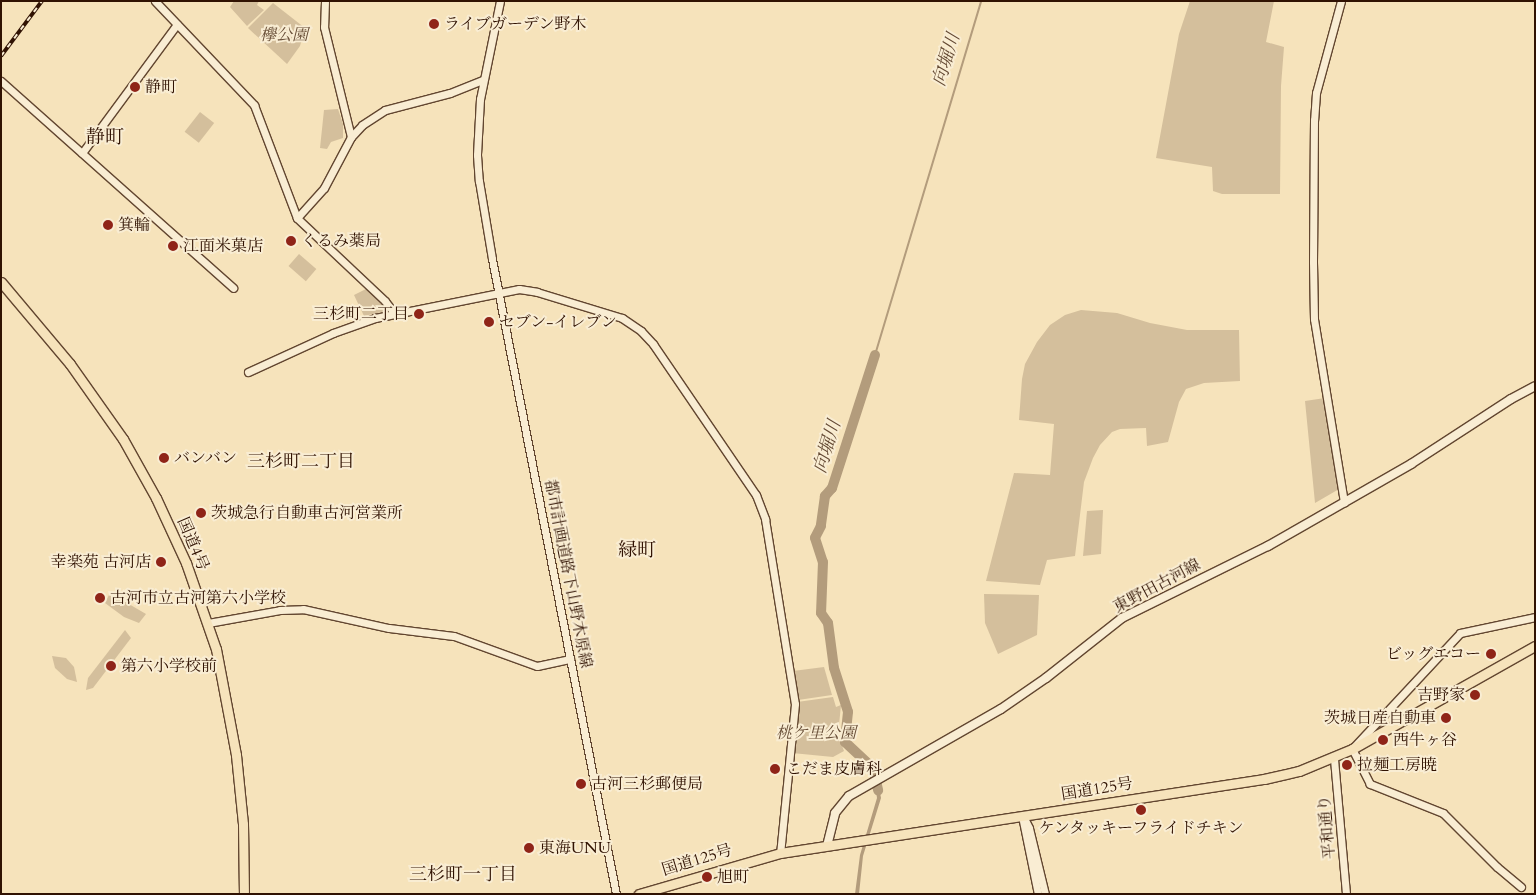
<!DOCTYPE html>
<meta charset="utf-8">
<style>
body{margin:0}
#map{position:relative;width:1536px;height:895px;overflow:hidden;background:#f6e3bb;font-family:Cardo,"Noto Serif JP",serif}
div>[style]{position:absolute}
.green>*{inset:0;background:#d4bf9c;transform-origin:0 0}
.water>*{inset:0;background:#b39c7c}
.stream>*{height:2px;margin:-1px;padding:0 1px;transform-origin:1px;border-radius:1px;background:#b39c7c}
.river>*{height:10px;margin:-5px;padding:0 5px;transform-origin:5px;border-radius:5px;background:#b39c7c}
.roads{filter:drop-shadow(1px 0 #624630) drop-shadow(-1px 0 #624630) drop-shadow(0 1px #624630) drop-shadow(0 -1px #624630)}
.tertiary>*{height:7px;margin:-3.5px;padding:0 3.5px;transform-origin:3.5px;border-radius:3.5px;background:#f9edd3}
.secondary>*{height:8px;margin:-4px;padding:0 4px;transform-origin:4px;border-radius:4px;background:#f9edd3}
.trunk>*{height:9px;margin:-4.5px;padding:0 4.5px;transform-origin:4.5px;border-radius:4.5px;background:#f6e3bb}
.rail>*{height:4px;margin-top:-2px;transform-origin:0;background:repeating-linear-gradient(90deg,#f9edd3 0 5.5px,#301202 0 11px);box-sizing:border-box;border-block:1px solid #301202}
.dots>*{width:14px;height:14px;translate:-50% -50%;box-sizing:border-box;border:2px solid #f9edd3;border-radius:50%}
span{translate:-50% -50%;white-space:nowrap;text-align:center;line-height:1.15;-webkit-text-stroke:4px #f9edd3;paint-order:stroke}
.poi-label{font-size:16px;color:#301202}
.left{translate:0 -50%;text-align:left}
.right{translate:-100% -50%;text-align:right}
.park-label{font-size:16px;color:#694f38;font-style:italic}
.street-label{font-size:16px;color:#301202}
.water-label{font-size:18px;color:#644933;font-style:italic}
.neighbourhood-label{font-size:18px;color:#301202}
.quarter-label{font-size:19px;color:#301202}
.frame{position:absolute;inset:0;border:2px solid #301202;pointer-events:none}
</style>
<div id="map">
<div class="green">
<i style="clip-path:polygon(234px 1px,259px 1px,257px 5px,264px 10px,247px 26px,230px 7px)"></i>
<i style="clip-path:polygon(1190px 1px,1274px 1px,1266px 42px,1284px 47px,1281px 86px,1280px 194px,1222px 194px,1213px 191px,1212px 167px,1156px 158px,1179px 34px)"></i>
<i style="clip-path:polygon(273px 3px,305px 28px,300px 46px,287px 64px,248px 28px)"></i>
<i style="clip-path:polygon(338px 109px,343px 124px,343px 138px,331px 142px,327px 149px,320px 148px,324px 110px)"></i>
<i style="left:200px;top:112px;width:18px;height:25px;rotate:38deg"></i>
<i style="left:299px;top:254px;width:23px;height:16px;rotate:41deg"></i>
<i style="clip-path:polygon(366px 289px,384px 304px,386px 311px,364px 316px,354px 295px)"></i>
<i style="clip-path:polygon(1081px 310px,1117px 313px,1150px 323px,1187px 330px,1239px 330px,1240px 381px,1204px 383px,1186px 389px,1179px 402px,1168px 442px,1147px 446px,1146px 428px,1120px 429px,1112px 432px,1100px 445px,1093px 458px,1084px 482px,1075px 556px,1047px 560px,1040px 585px,986px 581px,1014px 473px,1050px 475px,1054px 424px,1019px 420px,1022px 379px,1025px 364px,1037px 342px,1050px 325px,1065px 315px)"></i>
<i style="clip-path:polygon(1325px 398px,1335px 461px,1346px 485px,1315px 503px,1305px 401px)"></i>
<i style="clip-path:polygon(1103px 510px,1101px 554px,1083px 556px,1087px 511px)"></i>
<i style="clip-path:polygon(110px 593px,146px 614px,139px 623px,124px 617px,105px 603px)"></i>
<i style="clip-path:polygon(984px 594px,1039px 595px,1037px 635px,998px 654px,985px 623px)"></i>
<i style="clip-path:polygon(125px 630px,131px 638px,93px 688px,86px 690px,88px 678px)"></i>
<i style="clip-path:polygon(52px 656px,66px 658px,74px 667px,77px 682px,67px 679px,55px 668px)"></i>
<i style="clip-path:polygon(824px 667px,832px 695px,798px 700px,793px 671px)"></i>
<i style="clip-path:polygon(833px 697px,836px 707px,841px 705px,838px 735px,844px 751px,833px 757px,792px 753px,797px 702px)"></i>
</div>
<div class="water">
<i style="clip-path:polygon(877px 776px,881px 798px,863px 856px,859px 894px,855px 894px,860px 855px,877px 798px,874px 777px)"></i>
</div>
<div class="stream">
<i style="left:875px;top:355px;width:370px;rotate:-73.3deg"></i>
</div>
<div class="river">
<i style="left:875px;top:355px;width:140px;rotate:107.9deg"></i>
<i style="left:832px;top:488px;width:11px;rotate:131deg"></i>
<i style="left:825px;top:496px;width:30px;rotate:98deg"></i>
<i style="left:821px;top:526px;width:13px;rotate:117deg"></i>
<i style="left:815px;top:538px;width:25px;rotate:72deg"></i>
<i style="left:823px;top:562px;width:51px;rotate:92.2deg"></i>
<i style="left:821px;top:613px;width:12px;rotate:55deg"></i>
<i style="left:828px;top:623px;width:45px;rotate:82.4deg"></i>
<i style="left:834px;top:668px;width:46px;rotate:72.3deg"></i>
<i style="left:848px;top:712px;width:30px;rotate:96deg"></i>
<i style="left:845px;top:742px;width:38px;rotate:43deg"></i>
<i style="left:873px;top:768px;width:23px;rotate:77deg"></i>
</div>
<div class="roads">
<div class="tertiary">
<i style="left:155px;top:1px;width:144px;rotate:46.4deg"></i>
<i style="left:254px;top:105px;width:121px;rotate:69.2deg"></i>
<i style="left:297px;top:218px;width:121px;rotate:43.3deg"></i>
<i style="left:385px;top:301px;width:15px;rotate:53deg"></i>
<i style="left:325px;top:1px;width:26px;rotate:92deg"></i>
<i style="left:324px;top:27px;width:113px;rotate:76.2deg"></i>
<i style="left:500px;top:1px;width:100px;rotate:101.5deg"></i>
<i style="left:480px;top:99px;width:56px;rotate:93.1deg"></i>
<i style="left:477px;top:155px;width:26px;rotate:86deg"></i>
<i style="left:479px;top:181px;width:79px;rotate:80.5deg"></i>
<i style="left:492px;top:259px;width:647px;rotate:78.95deg"></i>
<i style="left:1341px;top:1px;width:95px;rotate:105.2deg"></i>
<i style="left:1316px;top:93px;width:27px;rotate:94deg"></i>
<i style="left:1314px;top:120px;width:142px;rotate:90.4deg"></i>
<i style="left:1313px;top:262px;width:57px;rotate:89deg"></i>
<i style="left:1314px;top:319px;width:186px;rotate:80.7deg"></i>
<i style="left:1px;top:81px;width:311px;rotate:41.7deg"></i>
<i style="left:82px;top:153px;width:160px;rotate:-53.6deg"></i>
<i style="left:297px;top:218px;width:40px;rotate:-48deg"></i>
<i style="left:324px;top:188px;width:58px;rotate:-62.1deg"></i>
<i style="left:351px;top:137px;width:16px;rotate:-47deg"></i>
<i style="left:362px;top:125px;width:27px;rotate:-33deg"></i>
<i style="left:385px;top:110px;width:67px;rotate:-14.7deg"></i>
<i style="left:450px;top:93px;width:35px;rotate:-22deg"></i>
<i style="left:248px;top:372px;width:94px;rotate:-24.6deg"></i>
<i style="left:333px;top:333px;width:45px;rotate:-19.7deg"></i>
<i style="left:375px;top:318px;width:147px;rotate:-11.4deg"></i>
<i style="left:519px;top:289px;width:18px;rotate:9deg"></i>
<i style="left:537px;top:292px;width:89px;rotate:17deg"></i>
<i style="left:622px;top:318px;width:23px;rotate:34deg"></i>
<i style="left:641px;top:331px;width:18px;rotate:47deg"></i>
<i style="left:653px;top:344px;width:183px;rotate:55.7deg"></i>
<i style="left:756px;top:495px;width:26px;rotate:69deg"></i>
<i style="left:765px;top:519px;width:187px;rotate:80.8deg"></i>
<i style="left:795px;top:704px;width:150px;rotate:95.7deg"></i>
<i style="left:208px;top:623px;width:73px;rotate:-10.2deg"></i>
<i style="left:280px;top:610px;width:23px;rotate:-2deg"></i>
<i style="left:303px;top:609px;width:88px;rotate:12.5deg"></i>
<i style="left:389px;top:628px;width:65px;rotate:7deg"></i>
<i style="left:454px;top:636px;width:88px;rotate:19.9deg"></i>
<i style="left:537px;top:666px;width:34px;rotate:-12deg"></i>
<i style="left:1334px;top:759px;width:136px;rotate:84.9deg"></i>
<i style="left:1023px;top:816px;width:13px;rotate:63deg"></i>
<i style="left:1029px;top:828px;width:68px;rotate:76.4deg"></i>
<i style="left:1023px;top:821px;width:75px;rotate:78.4deg"></i>
<i style="left:1521px;top:887px;width:31px;rotate:-140deg"></i>
<i style="left:1497px;top:867px;width:76px;rotate:-135deg"></i>
<i style="left:1443px;top:813px;width:79px;rotate:-158.3deg"></i>
<i style="left:1370px;top:784px;width:39px;rotate:-117deg"></i>
<i style="left:1352px;top:749px;width:158px;rotate:-47deg"></i>
<i style="left:1460px;top:633px;width:77px;rotate:-12deg"></i>
</div>
<div class="secondary">
<i style="left:827px;top:846px;width:34px;rotate:-76deg"></i>
<i style="left:835px;top:813px;width:22px;rotate:-51deg"></i>
<i style="left:849px;top:796px;width:175px;rotate:-29.8deg"></i>
<i style="left:1001px;top:709px;width:55px;rotate:-34.6deg"></i>
<i style="left:1046px;top:678px;width:97px;rotate:-38.3deg"></i>
<i style="left:1122px;top:618px;width:163px;rotate:-26.3deg"></i>
<i style="left:1268px;top:546px;width:165px;rotate:-29.8deg"></i>
<i style="left:1411px;top:464px;width:119px;rotate:-33deg"></i>
<i style="left:1511px;top:399px;width:27px;rotate:-28deg"></i>
</div>
<div class="trunk">
<i style="left:1px;top:282px;width:107px;rotate:49.9deg"></i>
<i style="left:70px;top:364px;width:92px;rotate:54.8deg"></i>
<i style="left:123px;top:439px;width:68px;rotate:60.8deg"></i>
<i style="left:156px;top:498px;width:72px;rotate:65.2deg"></i>
<i style="left:186px;top:563px;width:91px;rotate:70.8deg"></i>
<i style="left:216px;top:649px;width:108px;rotate:79.3deg"></i>
<i style="left:236px;top:755px;width:69px;rotate:84.2deg"></i>
<i style="left:243px;top:824px;width:70px;rotate:89.2deg"></i>
<i style="left:639px;top:894px;width:147px;rotate:-16.2deg"></i>
<i style="left:780px;top:853px;width:490px;rotate:-8.7deg"></i>
<i style="left:1264px;top:779px;width:36px;rotate:-13deg"></i>
<i style="left:1299px;top:771px;width:57px;rotate:-22.5deg"></i>
<i style="left:1352px;top:749px;width:210px;rotate:-29.4deg"></i>
</div>
</div>
<div class="rail">
<i style="left:1px;top:56px;width:69px;rotate:-53.3deg"></i>
</div>
<div class="dots">
<i style="left:434px;top:24px;background:#8f2418"></i>
<i style="left:135px;top:87px;background:#8f2418"></i>
<i style="left:108px;top:225px;background:#8f2418"></i>
<i style="left:291px;top:241px;background:#8f2418"></i>
<i style="left:173px;top:246px;background:#8f2418"></i>
<i style="left:419px;top:314px;background:#8f2418"></i>
<i style="left:489px;top:322px;background:#8f2418"></i>
<i style="left:164px;top:458px;background:#8f2418"></i>
<i style="left:201px;top:513px;background:#8f2418"></i>
<i style="left:161px;top:562px;background:#8f2418"></i>
<i style="left:100px;top:598px;background:#8f2418"></i>
<i style="left:1491px;top:654px;background:#8f2418"></i>
<i style="left:111px;top:666px;background:#8f2418"></i>
<i style="left:1475px;top:695px;background:#8f2418"></i>
<i style="left:1446px;top:718px;background:#8f2418"></i>
<i style="left:1383px;top:740px;background:#8f2418"></i>
<i style="left:1347px;top:765px;background:#8f2418"></i>
<i style="left:775px;top:769px;background:#8f2418"></i>
<i style="left:581px;top:784px;background:#8f2418"></i>
<i style="left:1141px;top:810px;background:#8f2418"></i>
<i style="left:529px;top:848px;background:#8f2418"></i>
<i style="left:707px;top:877px;background:#8f2418"></i>
</div>
<div class="poi-label">
<span class="left" style="left:444px;top:24px">ライブガーデン野木</span>
<span class="left" style="left:145px;top:87px">静町</span>
<span class="left" style="left:118px;top:225px">箕輪</span>
<span class="left" style="left:301px;top:241px">くるみ薬局</span>
<span class="left" style="left:183px;top:246px">江面米菓店</span>
<span class="right" style="left:409px;top:314px">三杉町二丁目</span>
<span class="left" style="left:499px;top:322px">セブン-イレブン</span>
<span class="left" style="left:174px;top:458px">バンバン</span>
<span class="left" style="left:211px;top:513px">茨城急行自動車古河営業所</span>
<span class="right" style="left:151px;top:562px">幸楽苑 古河店</span>
<span class="left" style="left:110px;top:598px">古河市立古河第六小学校</span>
<span class="right" style="left:1481px;top:654px">ビッグエコー</span>
<span class="left" style="left:121px;top:666px">第六小学校前</span>
<span class="right" style="left:1465px;top:695px">吉野家</span>
<span class="right" style="left:1436px;top:718px">茨城日産自動車</span>
<span class="left" style="left:1393px;top:740px">西牛ヶ谷</span>
<span class="left" style="left:1357px;top:765px">拉麺工房暁</span>
<span class="left" style="left:786px;top:769px">こだま皮膚科</span>
<span class="left" style="left:591px;top:784px">古河三杉郵便局</span>
<span style="left:1141px;top:828px">ケンタッキーフライドチキン</span>
<span class="left" style="left:539px;top:848px">東海UNU</span>
<span class="left" style="left:717px;top:877px">旭町</span>
</div>
<div class="park-label">
<span style="left:284px;top:35px">欅公園</span>
<span style="left:816px;top:733px">桃ケ里公園</span>
</div>
<div class="street-label">
<span style="left:193px;top:544px;rotate:67deg">国道4号</span>
<span style="left:568px;top:574px;rotate:79deg">都市計画道路下山野木原線</span>
<span style="left:1157px;top:586px;rotate:-28deg">東野田古河線</span>
<span style="left:1097px;top:789px;rotate:-9deg">国道125号</span>
<span style="left:1327px;top:827px;rotate:-95deg">平和通り</span>
<span style="left:697px;top:860px;rotate:-17deg">国道125号</span>
</div>
<div class="water-label">
<span style="left:947px;top:60px;rotate:-73deg">向堀川</span>
<span style="left:828px;top:447px;rotate:-73deg">向堀川</span>
</div>
<div class="neighbourhood-label">
<span style="left:301px;top:462px">三杉町二丁目</span>
<span style="left:463px;top:875px">三杉町一丁目</span>
</div>
<div class="quarter-label">
<span style="left:105px;top:138px">静町</span>
<span style="left:637px;top:551px">緑町</span>
</div>
<div class="frame"></div>
</div>
